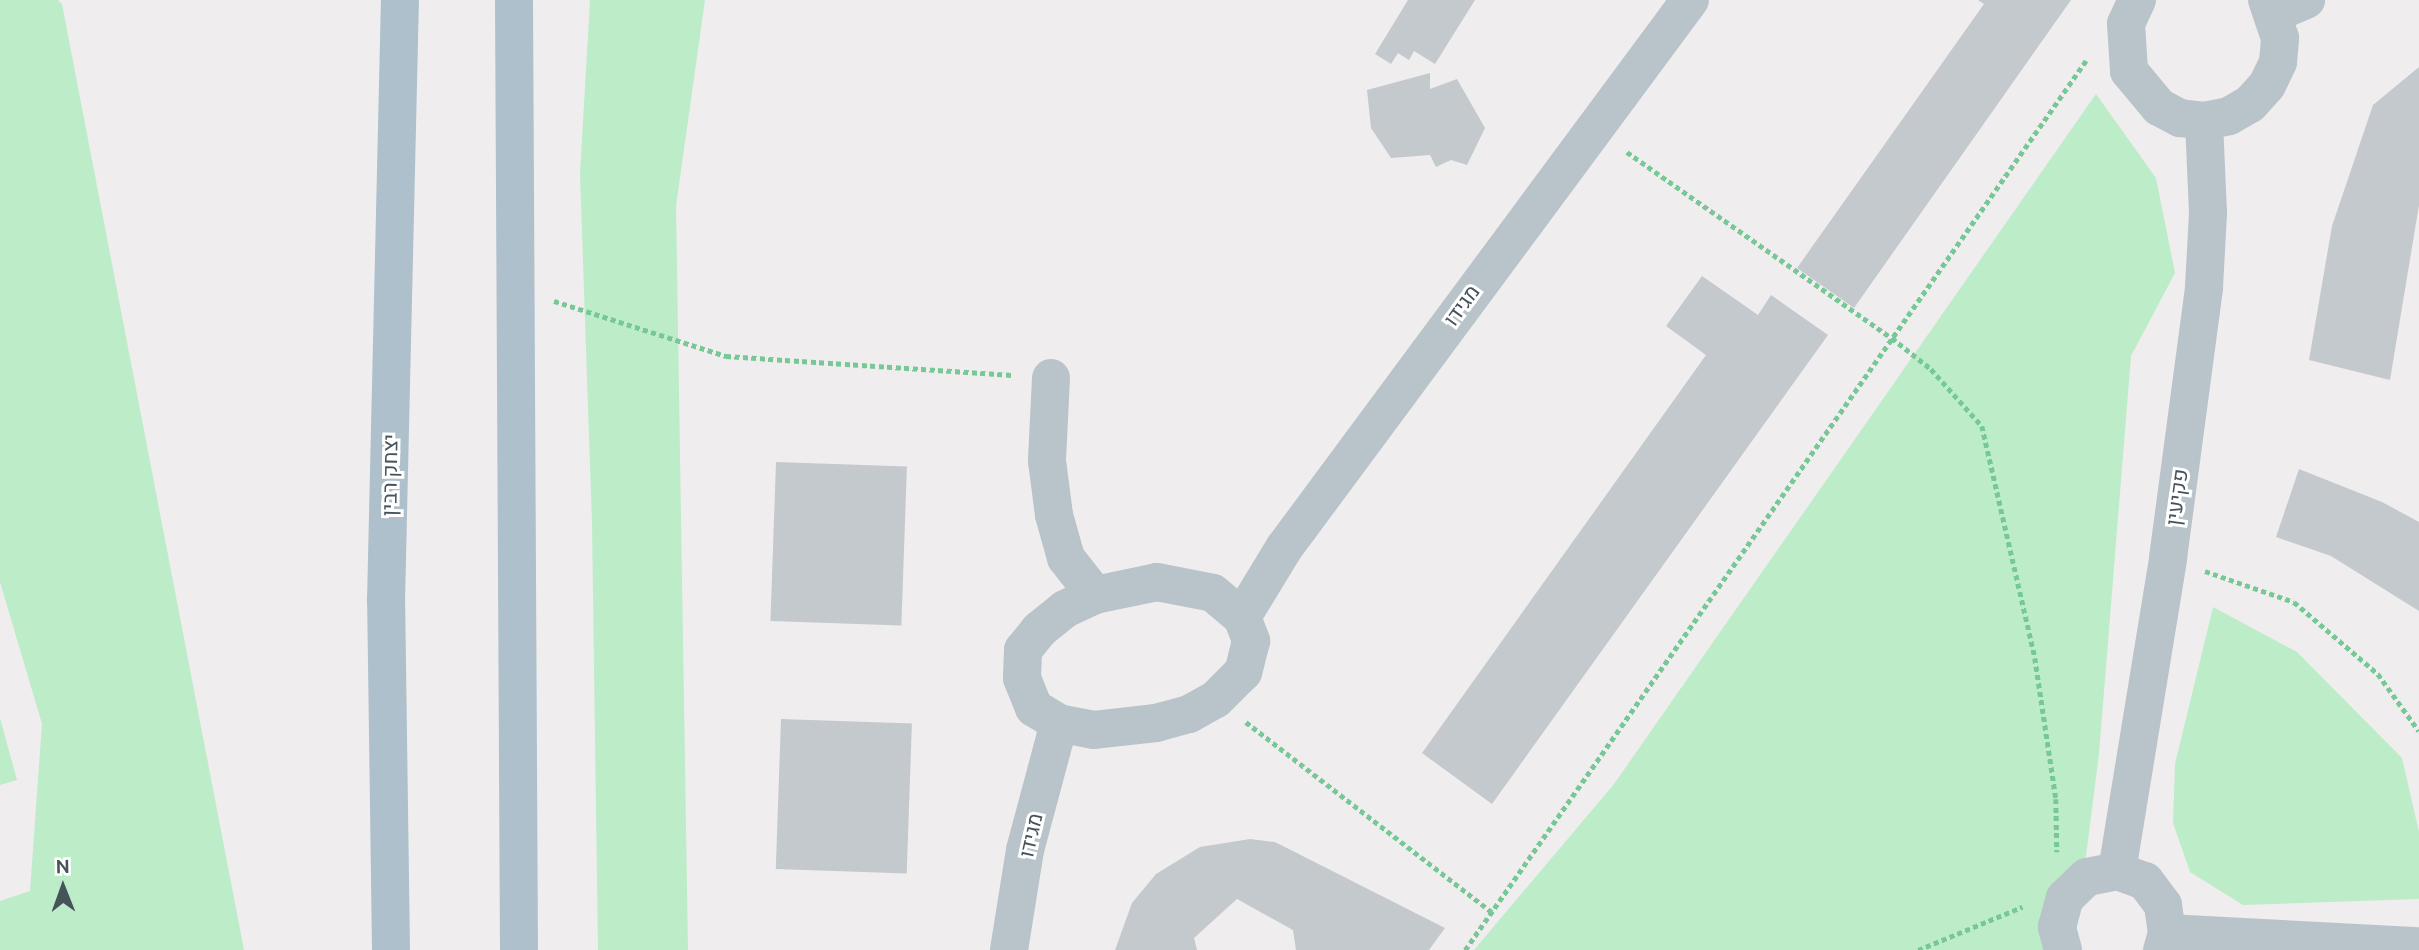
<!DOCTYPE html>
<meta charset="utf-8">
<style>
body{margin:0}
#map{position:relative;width:2419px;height:950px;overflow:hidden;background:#f0edee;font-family:Ubuntu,Heebo,sans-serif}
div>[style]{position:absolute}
.green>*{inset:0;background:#bdecc9}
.building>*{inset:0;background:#c4c9cd;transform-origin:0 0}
.path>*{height:4.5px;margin-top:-2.25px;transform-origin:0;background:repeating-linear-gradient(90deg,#77c896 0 5px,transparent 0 8.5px)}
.minor>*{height:38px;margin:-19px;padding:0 19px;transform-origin:19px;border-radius:19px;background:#b9c4ca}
.major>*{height:38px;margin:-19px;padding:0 19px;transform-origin:19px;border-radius:19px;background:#aec0cb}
span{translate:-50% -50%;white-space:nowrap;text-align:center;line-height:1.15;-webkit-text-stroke:6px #fff;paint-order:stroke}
.street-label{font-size:21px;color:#46535a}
.north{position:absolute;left:28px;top:852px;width:70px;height:70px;-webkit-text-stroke:5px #fff;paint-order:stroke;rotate:359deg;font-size:19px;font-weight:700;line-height:28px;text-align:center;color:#46535a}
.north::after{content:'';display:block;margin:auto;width:24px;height:32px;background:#46535a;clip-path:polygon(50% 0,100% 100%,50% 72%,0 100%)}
</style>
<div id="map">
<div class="green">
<i style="clip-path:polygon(0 0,58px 0,62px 4px,244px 950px,0 950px,0 901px,30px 891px,42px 724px,0 582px)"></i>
<i style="clip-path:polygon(590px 0,705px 0,676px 206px,688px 950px,598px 950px,592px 524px,580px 174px)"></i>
<i style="clip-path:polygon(2096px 94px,2156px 178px,2175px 273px,2131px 356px,2099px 754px,2074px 950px,1474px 950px,1614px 784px)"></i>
<i style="clip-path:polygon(2213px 607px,2297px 652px,2402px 758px,2419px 832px,2419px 899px,2243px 905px,2190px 872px,2173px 823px,2175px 764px)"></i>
<i style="clip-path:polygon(0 718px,17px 780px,0 785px)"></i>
</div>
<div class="building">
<i style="clip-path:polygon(1408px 0,1475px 0,1435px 64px,1414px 51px,1409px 60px,1398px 53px,1391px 64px,1375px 54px)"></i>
<i style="clip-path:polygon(1978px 0,2071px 0,1854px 308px,1797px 268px,1984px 4px)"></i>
<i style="clip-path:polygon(2419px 67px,2419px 205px,2390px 380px,2309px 360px,2332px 226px,2373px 105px)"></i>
<i style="clip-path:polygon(1430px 73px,1430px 89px,1457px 79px,1485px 128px,1467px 165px,1451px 160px,1436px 167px,1430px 155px,1391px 158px,1371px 128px,1367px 90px)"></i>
<i style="clip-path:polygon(1702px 276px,1758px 315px,1771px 295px,1828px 335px,1492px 804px,1422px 753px,1706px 355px,1666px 326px)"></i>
<i style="left:776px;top:462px;width:131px;height:159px;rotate:2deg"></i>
<i style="clip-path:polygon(2299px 469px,2382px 502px,2419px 522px,2419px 611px,2331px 556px,2276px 537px)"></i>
<i style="left:781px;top:719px;width:131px;height:150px;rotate:2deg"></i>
<i style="clip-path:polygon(1250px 839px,1275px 842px,1445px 928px,1429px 950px,1296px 950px,1293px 930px,1237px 899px,1194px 938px,1197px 950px,1115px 950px,1132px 903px,1156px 874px,1200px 847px)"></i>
</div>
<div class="path">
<i style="left:1627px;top:152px;width:324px;rotate:35.1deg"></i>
<i style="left:1892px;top:338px;width:50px;rotate:38.5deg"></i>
<i style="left:1931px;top:369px;width:76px;rotate:48.2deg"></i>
<i style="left:1982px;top:426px;width:238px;rotate:77.1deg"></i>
<i style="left:2035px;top:658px;width:143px;rotate:81.5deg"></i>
<i style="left:2056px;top:799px;width:53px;rotate:88.9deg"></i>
<i style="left:554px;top:301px;width:181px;rotate:17.7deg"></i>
<i style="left:726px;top:356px;width:287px;rotate:3.8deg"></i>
<i style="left:2205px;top:571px;width:94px;rotate:19.2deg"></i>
<i style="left:2294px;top:602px;width:111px;rotate:40.6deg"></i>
<i style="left:2378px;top:674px;width:70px;rotate:54.3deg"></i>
<i style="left:1246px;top:722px;width:311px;rotate:37.7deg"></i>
<i style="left:1465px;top:950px;width:1087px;rotate:-55.08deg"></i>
<i style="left:1918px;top:950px;width:113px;rotate:-22.5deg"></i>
</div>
<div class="minor">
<i style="left:2137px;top:0;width:26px;rotate:115deg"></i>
<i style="left:2126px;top:24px;width:47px;rotate:86.3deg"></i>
<i style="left:2129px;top:71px;width:47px;rotate:50.2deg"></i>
<i style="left:2159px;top:107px;width:24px;rotate:28deg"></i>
<i style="left:2180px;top:118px;width:24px;rotate:7deg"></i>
<i style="left:2204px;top:121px;width:25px;rotate:-11deg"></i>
<i style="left:2229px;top:116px;width:24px;rotate:-30deg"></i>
<i style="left:2250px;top:104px;width:25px;rotate:-48deg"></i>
<i style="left:2267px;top:85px;width:25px;rotate:-64deg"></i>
<i style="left:2278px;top:62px;width:24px;rotate:-85deg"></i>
<i style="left:2280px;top:38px;width:40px;rotate:-108.9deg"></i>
<i style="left:2275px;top:13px;width:34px;rotate:-23deg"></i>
<i style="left:1051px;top:378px;width:83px;rotate:92.8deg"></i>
<i style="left:1047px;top:461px;width:54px;rotate:82.6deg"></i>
<i style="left:1054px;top:515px;width:45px;rotate:74.4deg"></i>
<i style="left:1066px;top:558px;width:47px;rotate:51.9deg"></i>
<i style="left:1157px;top:582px;width:57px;rotate:11.1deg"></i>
<i style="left:1213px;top:593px;width:38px;rotate:40deg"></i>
<i style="left:1242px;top:617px;width:26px;rotate:69deg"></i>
<i style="left:1251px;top:641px;width:32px;rotate:104deg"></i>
<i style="left:1243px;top:672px;width:38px;rotate:135deg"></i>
<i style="left:1216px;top:699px;width:31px;rotate:151deg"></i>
<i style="left:1189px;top:714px;width:34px;rotate:165deg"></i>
<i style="left:1156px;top:723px;width:62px;rotate:173.6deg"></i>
<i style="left:1094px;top:730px;width:36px;rotate:-169deg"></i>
<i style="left:1059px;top:723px;width:29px;rotate:-149deg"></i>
<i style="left:1034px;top:708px;width:32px;rotate:-112deg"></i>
<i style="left:1022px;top:678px;width:28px;rotate:-88deg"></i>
<i style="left:1023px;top:650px;width:26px;rotate:-51deg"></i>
<i style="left:1039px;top:630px;width:33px;rotate:-39deg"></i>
<i style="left:1065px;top:609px;width:33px;rotate:-25deg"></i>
<i style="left:1095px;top:595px;width:63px;rotate:-11.8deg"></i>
<i style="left:1242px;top:617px;width:81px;rotate:-58.7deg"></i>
<i style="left:1284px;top:548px;width:682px;rotate:-53.47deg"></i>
<i style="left:2117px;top:871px;width:317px;rotate:-80.7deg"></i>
<i style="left:2168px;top:558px;width:273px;rotate:-82.4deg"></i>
<i style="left:2204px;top:287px;width:74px;rotate:-86.9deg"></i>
<i style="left:2208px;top:213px;width:92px;rotate:-92.5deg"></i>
<i style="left:2167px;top:933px;width:252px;rotate:3deg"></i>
<i style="left:1009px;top:950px;width:101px;rotate:-80.9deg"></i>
<i style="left:1025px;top:850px;width:131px;rotate:-75deg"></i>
<i style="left:2063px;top:950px;width:24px;rotate:-105deg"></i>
<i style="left:2057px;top:927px;width:30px;rotate:-75deg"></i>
<i style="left:2065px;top:898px;width:30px;rotate:-44deg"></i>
<i style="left:2087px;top:877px;width:31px;rotate:-11deg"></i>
<i style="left:2117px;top:871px;width:30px;rotate:20deg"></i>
<i style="left:2145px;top:881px;width:30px;rotate:53deg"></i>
<i style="left:2163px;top:905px;width:28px;rotate:82deg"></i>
<i style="left:2167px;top:933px;width:18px;rotate:106deg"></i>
</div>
<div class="major">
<i style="left:514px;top:0;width:950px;rotate:89.7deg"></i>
<i style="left:391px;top:950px;width:349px;rotate:-90.8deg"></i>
<i style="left:386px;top:601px;width:601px;rotate:-88.67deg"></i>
</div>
<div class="street-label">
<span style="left:1461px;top:305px;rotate:-54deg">מגידו</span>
<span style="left:389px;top:475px;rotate:-89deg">יצחק רבין</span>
<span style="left:2176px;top:497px;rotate:-82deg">פקיעין</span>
<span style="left:1030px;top:835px;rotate:-77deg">מגידו</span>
</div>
<div class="north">N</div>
</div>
